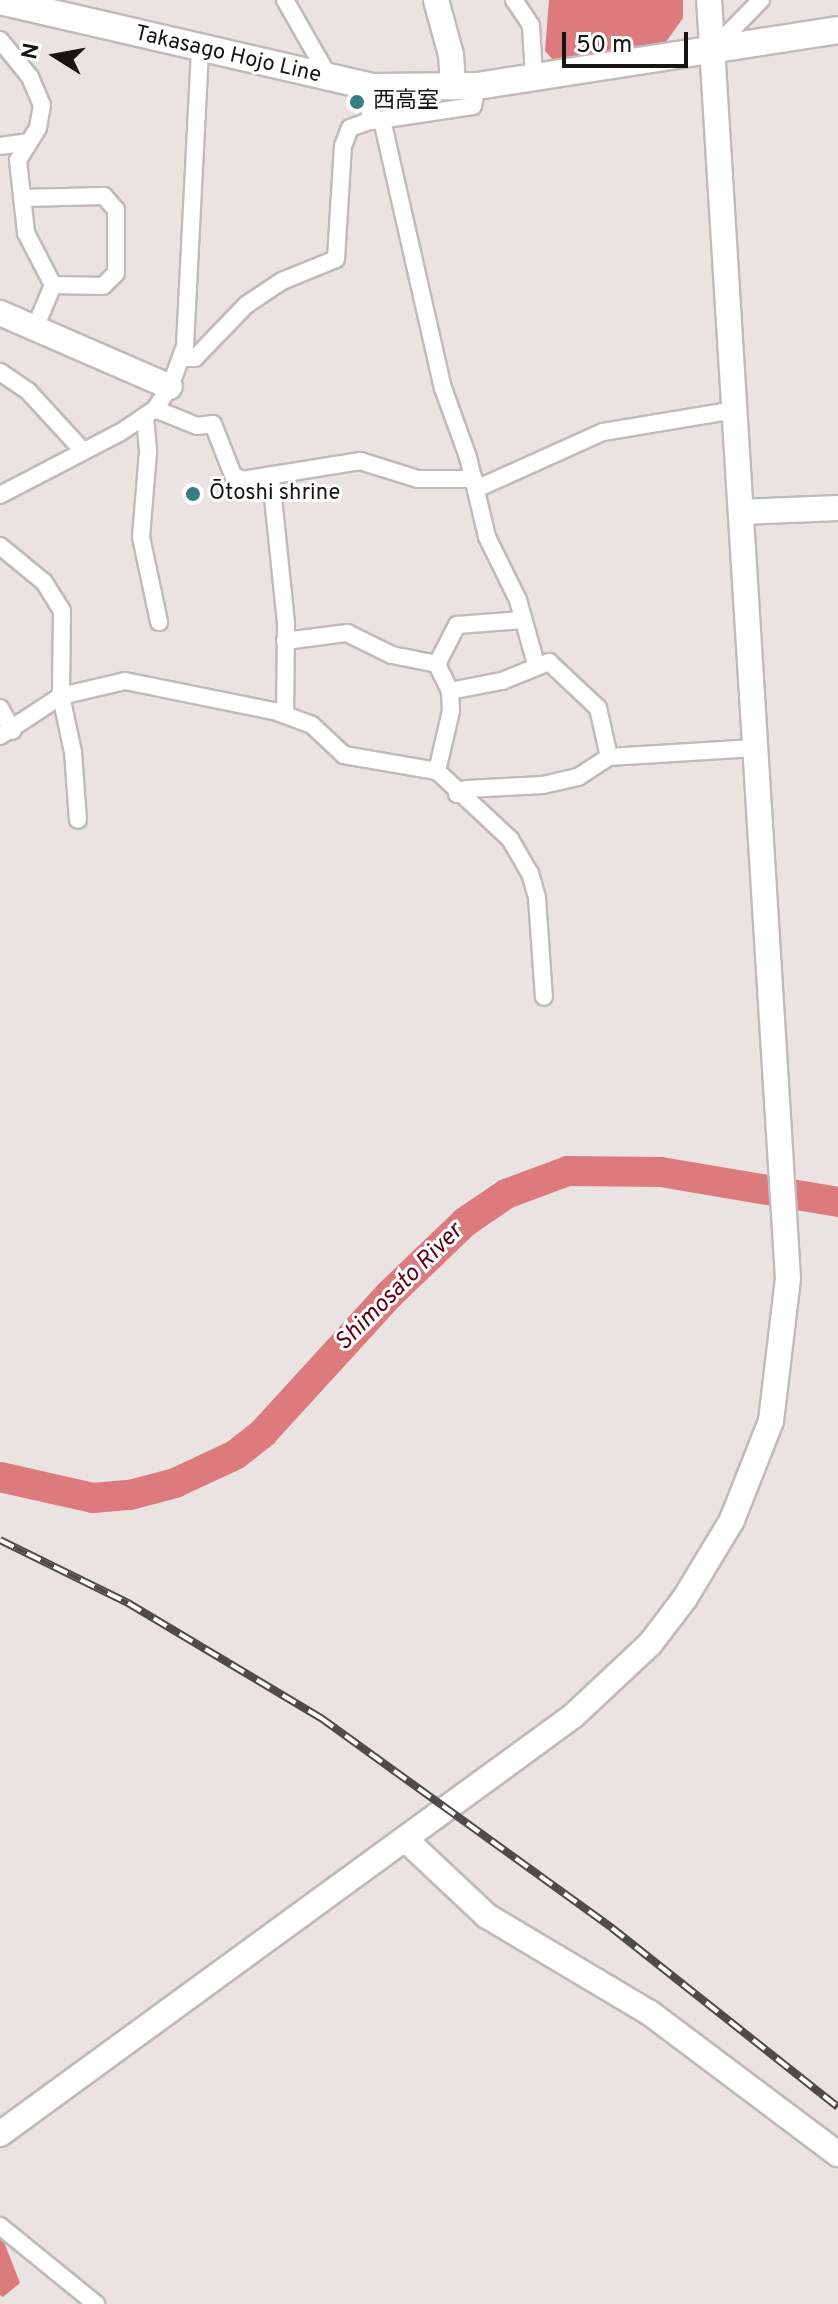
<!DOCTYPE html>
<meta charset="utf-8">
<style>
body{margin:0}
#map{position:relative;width:838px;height:2304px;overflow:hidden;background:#ebe3e2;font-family:Overpass,"Noto Sans JP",sans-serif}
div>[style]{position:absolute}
.water>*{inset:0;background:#dd7a7e}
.river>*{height:30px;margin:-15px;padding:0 15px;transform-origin:15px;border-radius:15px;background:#dd7a7e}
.roads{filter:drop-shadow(2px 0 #c2baba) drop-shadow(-2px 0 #c2baba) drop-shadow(0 2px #c2baba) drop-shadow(0 -2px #c2baba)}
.street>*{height:16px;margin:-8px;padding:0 8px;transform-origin:8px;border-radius:8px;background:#fff}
.secondary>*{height:24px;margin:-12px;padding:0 12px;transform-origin:12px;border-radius:12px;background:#fff}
.primary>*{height:26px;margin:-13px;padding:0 13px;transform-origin:13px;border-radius:13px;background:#fff}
.rail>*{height:8px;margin-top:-4px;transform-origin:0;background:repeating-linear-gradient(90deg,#fff 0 15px,#4f4b4b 0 30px);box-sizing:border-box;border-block:2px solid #4f4b4b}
.dots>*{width:22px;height:22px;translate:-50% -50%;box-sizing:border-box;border:4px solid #fff;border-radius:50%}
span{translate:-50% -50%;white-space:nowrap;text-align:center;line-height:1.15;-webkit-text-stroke:6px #fff;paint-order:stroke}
.street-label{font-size:22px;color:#171414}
.poi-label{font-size:22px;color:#171414}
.left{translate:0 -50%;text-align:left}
.water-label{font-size:24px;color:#5d0015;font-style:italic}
.north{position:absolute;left:16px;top:16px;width:80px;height:80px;-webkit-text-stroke:6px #fff;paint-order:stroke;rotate:281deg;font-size:22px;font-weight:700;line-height:32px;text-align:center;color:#171414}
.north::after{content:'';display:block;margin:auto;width:28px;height:36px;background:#171414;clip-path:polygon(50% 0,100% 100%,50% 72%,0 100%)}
.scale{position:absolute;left:562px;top:32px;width:126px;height:36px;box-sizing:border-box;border:4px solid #171414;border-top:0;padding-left:10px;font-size:24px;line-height:28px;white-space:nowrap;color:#171414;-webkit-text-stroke:6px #fff;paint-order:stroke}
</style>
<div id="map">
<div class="water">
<i style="clip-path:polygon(549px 0,683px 0,683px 18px,666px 42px,554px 61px,545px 51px)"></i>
<i style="clip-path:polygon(0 2232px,20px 2283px,3px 2297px,0 2295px)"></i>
</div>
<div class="river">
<i style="left:0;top:1477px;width:95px;rotate:12.7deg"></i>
<i style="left:93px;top:1498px;width:37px;rotate:-5deg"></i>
<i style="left:130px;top:1495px;width:47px;rotate:-14.9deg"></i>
<i style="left:175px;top:1483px;width:66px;rotate:-25deg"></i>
<i style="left:235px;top:1455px;width:36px;rotate:-38deg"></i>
<i style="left:263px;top:1433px;width:188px;rotate:-47.6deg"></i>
<i style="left:390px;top:1294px;width:104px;rotate:-43.8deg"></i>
<i style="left:465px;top:1222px;width:50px;rotate:-34.3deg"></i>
<i style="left:506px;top:1194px;width:66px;rotate:-20.4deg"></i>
<i style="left:568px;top:1171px;width:93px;rotate:0.6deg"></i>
<i style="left:661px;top:1172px;width:180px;rotate:9.6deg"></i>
</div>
<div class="roads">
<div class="street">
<i style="left:285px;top:0;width:91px;rotate:60.3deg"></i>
<i style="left:514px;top:0;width:30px;rotate:56deg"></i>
<i style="left:531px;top:25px;width:52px;rotate:86.7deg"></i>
<i style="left:0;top:40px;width:48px;rotate:51deg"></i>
<i style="left:30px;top:77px;width:30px;rotate:67deg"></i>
<i style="left:42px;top:105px;width:23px;rotate:100deg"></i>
<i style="left:38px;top:128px;width:38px;rotate:122deg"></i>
<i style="left:18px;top:160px;width:73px;rotate:83.7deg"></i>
<i style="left:26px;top:233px;width:59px;rotate:62.6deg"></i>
<i style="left:53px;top:285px;width:47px;rotate:112.7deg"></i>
<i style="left:712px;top:50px;width:70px;rotate:-45.6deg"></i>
<i style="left:382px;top:120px;width:275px;rotate:77.2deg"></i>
<i style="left:443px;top:388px;width:73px;rotate:70.1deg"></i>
<i style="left:468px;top:457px;width:82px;rotate:76.6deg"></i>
<i style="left:487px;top:537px;width:70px;rotate:63.8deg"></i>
<i style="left:518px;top:600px;width:66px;rotate:74.3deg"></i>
<i style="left:372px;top:121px;width:102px;rotate:-8.4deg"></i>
<i style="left:473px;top:106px;width:20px;rotate:-79deg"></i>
<i style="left:0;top:146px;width:28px;rotate:-8deg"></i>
<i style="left:22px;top:198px;width:82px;rotate:-1.4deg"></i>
<i style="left:104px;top:196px;width:18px;rotate:49deg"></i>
<i style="left:116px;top:210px;width:63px;rotate:90deg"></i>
<i style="left:116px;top:273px;width:18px;rotate:135deg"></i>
<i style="left:103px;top:286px;width:50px;rotate:-178.9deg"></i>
<i style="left:181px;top:358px;width:14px"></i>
<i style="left:195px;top:358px;width:74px;rotate:-46.1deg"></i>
<i style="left:246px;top:305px;width:43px;rotate:-33.7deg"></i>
<i style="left:282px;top:281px;width:58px;rotate:-22.2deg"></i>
<i style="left:336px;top:259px;width:113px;rotate:-86.5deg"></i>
<i style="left:343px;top:146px;width:19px;rotate:-69deg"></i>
<i style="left:350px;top:128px;width:20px;rotate:-20deg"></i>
<i style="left:369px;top:121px;width:34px;rotate:-83deg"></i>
<i style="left:0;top:372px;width:34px;rotate:34deg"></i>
<i style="left:28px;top:391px;width:81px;rotate:47.5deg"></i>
<i style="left:155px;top:409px;width:45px;rotate:22deg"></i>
<i style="left:197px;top:426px;width:16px;rotate:-7deg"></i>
<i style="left:213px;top:424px;width:55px;rotate:68.6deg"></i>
<i style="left:233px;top:475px;width:10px;rotate:29deg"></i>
<i style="left:242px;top:480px;width:120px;rotate:-9.1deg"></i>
<i style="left:360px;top:461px;width:61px;rotate:17.2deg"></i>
<i style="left:418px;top:479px;width:56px"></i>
<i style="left:145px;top:416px;width:36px;rotate:85deg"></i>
<i style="left:148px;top:452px;width:85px;rotate:94.7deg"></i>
<i style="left:141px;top:537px;width:87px;rotate:78deg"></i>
<i style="left:271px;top:478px;width:147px;rotate:84.1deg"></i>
<i style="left:286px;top:624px;width:91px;rotate:90.6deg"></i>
<i style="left:476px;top:489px;width:139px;rotate:-24.2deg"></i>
<i style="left:603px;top:432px;width:133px;rotate:-9.5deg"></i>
<i style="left:0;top:495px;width:136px;rotate:-27.5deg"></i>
<i style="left:121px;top:432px;width:41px;rotate:-34.1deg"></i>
<i style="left:155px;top:409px;width:27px;rotate:-56deg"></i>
<i style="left:170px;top:387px;width:44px;rotate:-69.9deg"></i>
<i style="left:185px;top:346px;width:296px;rotate:-87.1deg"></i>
<i style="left:0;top:546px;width:57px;rotate:39.3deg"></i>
<i style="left:44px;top:582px;width:34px;rotate:58deg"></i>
<i style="left:62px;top:611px;width:85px;rotate:90.7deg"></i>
<i style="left:61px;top:696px;width:57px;rotate:77.9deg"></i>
<i style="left:73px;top:752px;width:68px;rotate:85.8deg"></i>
<i style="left:285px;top:641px;width:63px;rotate:-7.4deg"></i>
<i style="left:347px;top:633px;width:50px;rotate:26.1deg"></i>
<i style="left:392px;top:655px;width:46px;rotate:11.3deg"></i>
<i style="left:437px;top:664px;width:44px;rotate:-62.9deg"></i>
<i style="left:457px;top:625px;width:66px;rotate:-4.3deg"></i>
<i style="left:450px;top:691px;width:53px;rotate:-10.9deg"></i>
<i style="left:502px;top:681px;width:51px;rotate:-22deg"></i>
<i style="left:549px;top:662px;width:67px;rotate:43.2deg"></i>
<i style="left:598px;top:708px;width:50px;rotate:77.3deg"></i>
<i style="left:0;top:708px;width:26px;rotate:61deg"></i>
<i style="left:0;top:736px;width:73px;rotate:-33.3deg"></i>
<i style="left:61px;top:696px;width:66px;rotate:-13.2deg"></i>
<i style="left:125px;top:681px;width:152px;rotate:11.4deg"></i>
<i style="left:274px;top:711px;width:40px;rotate:20.2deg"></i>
<i style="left:312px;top:725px;width:44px;rotate:43.2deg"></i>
<i style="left:344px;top:755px;width:94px;rotate:9.8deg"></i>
<i style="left:437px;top:771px;width:100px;rotate:43deg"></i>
<i style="left:510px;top:839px;width:39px;rotate:60deg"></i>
<i style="left:530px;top:873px;width:26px;rotate:74deg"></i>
<i style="left:537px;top:898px;width:99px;rotate:86deg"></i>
<i style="left:437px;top:771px;width:62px;rotate:-76.9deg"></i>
<i style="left:451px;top:711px;width:20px;rotate:-93deg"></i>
<i style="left:450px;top:691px;width:30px;rotate:-116deg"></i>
<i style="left:457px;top:794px;width:10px;rotate:-29deg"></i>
<i style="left:466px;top:789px;width:77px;rotate:-3deg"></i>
<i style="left:543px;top:785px;width:36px;rotate:-13deg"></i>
<i style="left:578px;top:777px;width:37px;rotate:-33deg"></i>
<i style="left:609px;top:757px;width:146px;rotate:-3.5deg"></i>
<i style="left:0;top:2226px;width:124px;rotate:39.1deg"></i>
</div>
<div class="secondary">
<i style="left:436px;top:0;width:57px;rotate:74.7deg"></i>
<i style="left:451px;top:55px;width:31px;rotate:86deg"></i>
<i style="left:0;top:313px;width:185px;rotate:23.5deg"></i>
<i style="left:741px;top:512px;width:97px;rotate:-2.4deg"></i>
<i style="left:405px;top:1839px;width:112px;rotate:43.2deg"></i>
<i style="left:487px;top:1916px;width:190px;rotate:30.8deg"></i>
<i style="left:650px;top:2013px;width:235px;rotate:36.9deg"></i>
<i style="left:0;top:2134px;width:709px;rotate:-36.11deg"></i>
<i style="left:573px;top:1716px;width:105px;rotate:-43.1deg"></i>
<i style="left:650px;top:1644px;width:58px;rotate:-52.7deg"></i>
<i style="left:685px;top:1598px;width:91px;rotate:-58.9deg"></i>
<i style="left:732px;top:1520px;width:106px;rotate:-68.5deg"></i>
<i style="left:771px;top:1421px;width:143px;rotate:-83.2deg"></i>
<i style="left:788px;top:1279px;width:1281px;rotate:-93.53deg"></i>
</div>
<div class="primary">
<i style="left:0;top:1px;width:383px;rotate:13deg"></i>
<i style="left:373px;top:87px;width:104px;rotate:-0.6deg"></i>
<i style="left:477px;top:86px;width:365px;rotate:-8.8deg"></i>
</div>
</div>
<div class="rail">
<i style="left:0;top:1540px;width:143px;rotate:26.2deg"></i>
<i style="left:128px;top:1603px;width:225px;rotate:30.8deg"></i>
<i style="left:321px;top:1718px;width:359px;rotate:35.8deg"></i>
<i style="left:612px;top:1928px;width:288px;rotate:38.4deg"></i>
</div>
<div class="dots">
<i style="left:357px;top:102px;background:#367e83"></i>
<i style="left:193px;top:494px;background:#367e83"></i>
</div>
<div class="street-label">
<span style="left:228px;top:55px;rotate:13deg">Takasago Hojo Line</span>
</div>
<div class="poi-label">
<span class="left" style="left:373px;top:102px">西高室</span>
<span class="left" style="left:209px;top:494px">Ōtoshi shrine</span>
</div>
<div class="water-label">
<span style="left:400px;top:1288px;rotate:-45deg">Shimosato River</span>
</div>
<div class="north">N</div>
<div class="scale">50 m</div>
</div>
